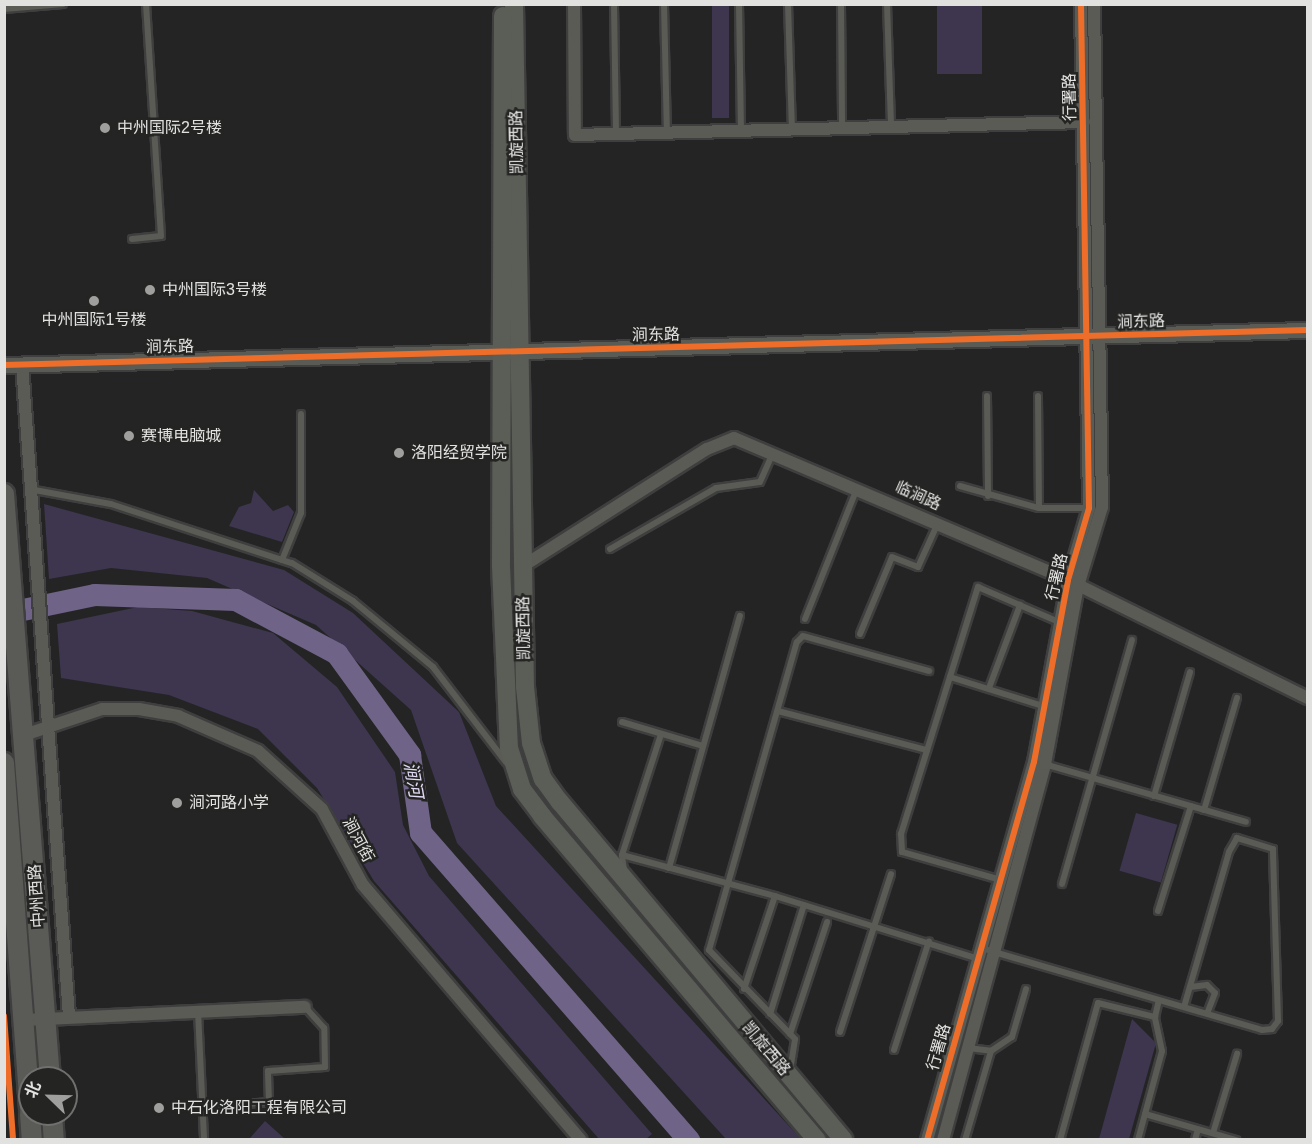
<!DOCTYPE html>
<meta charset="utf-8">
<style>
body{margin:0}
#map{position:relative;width:1312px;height:1144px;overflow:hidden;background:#242424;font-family:Helvetica,"Noto Sans SC",sans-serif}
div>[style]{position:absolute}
.green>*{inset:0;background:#3e354f;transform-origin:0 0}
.river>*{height:22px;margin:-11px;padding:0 11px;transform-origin:11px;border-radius:11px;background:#6f6388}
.roads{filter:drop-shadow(2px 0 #3e3f3e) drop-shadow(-2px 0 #3e3f3e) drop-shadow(0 2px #3e3f3e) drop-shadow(0 -2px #3e3f3e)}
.service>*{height:6px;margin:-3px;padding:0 3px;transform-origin:3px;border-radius:3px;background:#5a5b55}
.minor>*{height:12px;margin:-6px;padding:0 6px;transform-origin:6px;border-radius:6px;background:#5a5b55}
.tertiary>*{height:15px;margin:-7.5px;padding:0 7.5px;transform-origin:7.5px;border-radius:7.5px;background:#5a5b55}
.secondary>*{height:18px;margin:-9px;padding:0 9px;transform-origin:9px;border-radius:9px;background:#5b5e57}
.primary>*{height:20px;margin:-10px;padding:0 10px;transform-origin:10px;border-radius:10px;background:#5a5b56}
.cycleway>*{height:6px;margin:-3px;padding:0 3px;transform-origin:3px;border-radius:3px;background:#ee6e29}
.dots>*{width:16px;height:16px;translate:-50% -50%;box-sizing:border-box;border:3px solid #242523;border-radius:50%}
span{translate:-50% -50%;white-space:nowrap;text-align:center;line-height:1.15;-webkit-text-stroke:5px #242523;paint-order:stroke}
.street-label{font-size:16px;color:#e1e2e0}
.poi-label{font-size:16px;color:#e1e2e0}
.left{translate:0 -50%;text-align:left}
.water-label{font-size:18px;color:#e3dbf6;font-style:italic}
.frame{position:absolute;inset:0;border:6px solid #e1e2e0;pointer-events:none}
.north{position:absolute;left:18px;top:1066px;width:60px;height:60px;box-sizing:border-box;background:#242523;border:2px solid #70716f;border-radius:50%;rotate:293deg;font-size:16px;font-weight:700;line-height:24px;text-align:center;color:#e1e2e0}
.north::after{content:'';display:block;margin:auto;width:21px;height:27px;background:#9fa09e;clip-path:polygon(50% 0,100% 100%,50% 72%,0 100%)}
</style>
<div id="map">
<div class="green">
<i style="left:712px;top:5px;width:17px;height:113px"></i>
<i style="left:937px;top:5px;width:45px;height:69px"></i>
<i style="clip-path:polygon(254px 490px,273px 511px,288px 505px,294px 512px,282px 542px,229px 526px,239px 507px,251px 503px)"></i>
<i style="clip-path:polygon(44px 504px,284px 570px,353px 613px,459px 712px,496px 806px,801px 1139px,726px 1139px,457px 843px,411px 710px,316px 625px,207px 578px,111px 568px,49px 579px)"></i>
<i style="clip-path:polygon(138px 607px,192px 611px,273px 633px,337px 687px,395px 772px,403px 825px,429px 876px,652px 1134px,646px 1139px,599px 1139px,374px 881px,317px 788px,258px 729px,169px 695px,61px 678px,57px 624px)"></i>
<i style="left:1136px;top:813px;width:43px;height:60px;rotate:16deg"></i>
<i style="clip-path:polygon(1132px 1019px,1156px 1043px,1129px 1139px,1099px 1139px)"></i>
<i style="clip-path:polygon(265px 1121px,285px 1139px,250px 1138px)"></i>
</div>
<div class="river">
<i style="left:4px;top:614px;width:93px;rotate:-11.8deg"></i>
<i style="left:95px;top:595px;width:141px;rotate:2deg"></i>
<i style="left:236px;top:600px;width:115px;rotate:28.1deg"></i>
<i style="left:337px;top:654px;width:125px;rotate:54.1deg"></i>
<i style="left:410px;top:755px;width:79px;rotate:82deg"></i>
<i style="left:421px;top:833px;width:408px;rotate:48.9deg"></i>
</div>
<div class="roads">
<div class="service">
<i style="left:614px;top:4px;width:129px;rotate:89.1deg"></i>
<i style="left:664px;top:4px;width:128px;rotate:88.7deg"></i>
<i style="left:739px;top:4px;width:127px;rotate:89.1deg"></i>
<i style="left:788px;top:4px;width:125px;rotate:88.2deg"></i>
<i style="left:841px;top:4px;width:124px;rotate:89.5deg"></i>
<i style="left:887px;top:4px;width:123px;rotate:88.1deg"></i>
<i style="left:4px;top:9px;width:59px;rotate:-4.8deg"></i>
<i style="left:132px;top:239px;width:29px;rotate:-6deg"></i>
<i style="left:161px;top:236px;width:232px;rotate:-93.7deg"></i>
<i style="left:987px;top:396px;width:100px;rotate:89.4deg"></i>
<i style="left:1038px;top:396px;width:112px;rotate:89.5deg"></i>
<i style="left:960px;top:486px;width:82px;rotate:15.6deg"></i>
<i style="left:1039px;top:508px;width:49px"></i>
<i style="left:29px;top:489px;width:83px;rotate:10.4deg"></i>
<i style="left:111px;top:504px;width:190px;rotate:18.1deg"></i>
<i style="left:292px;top:563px;width:72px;rotate:31.9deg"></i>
<i style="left:353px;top:601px;width:104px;rotate:39.5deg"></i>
<i style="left:433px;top:667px;width:120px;rotate:52.5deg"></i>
<i style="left:610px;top:549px;width:122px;rotate:-29.9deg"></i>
<i style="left:716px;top:488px;width:44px;rotate:-7.8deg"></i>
<i style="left:760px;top:482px;width:32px;rotate:-66deg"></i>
<i style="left:282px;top:560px;width:51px;rotate:-68deg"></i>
<i style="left:301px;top:513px;width:99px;rotate:-90deg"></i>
<i style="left:805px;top:619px;width:141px;rotate:-68.3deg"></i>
<i style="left:860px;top:634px;width:83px;rotate:-67.4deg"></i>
<i style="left:892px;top:557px;width:28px;rotate:21deg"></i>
<i style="left:918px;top:567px;width:48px;rotate:-65.6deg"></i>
<i style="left:950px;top:677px;width:101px;rotate:17.4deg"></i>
<i style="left:989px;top:688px;width:89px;rotate:-69.5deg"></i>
<i style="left:778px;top:711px;width:154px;rotate:14.7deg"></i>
<i style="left:622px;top:722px;width:84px;rotate:16.5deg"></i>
<i style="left:1044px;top:764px;width:210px;rotate:16deg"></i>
<i style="left:1154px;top:796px;width:129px;rotate:-73.8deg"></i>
<i style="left:1204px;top:810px;width:117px;rotate:-73.6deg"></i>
<i style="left:622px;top:855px;width:158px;rotate:15deg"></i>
<i style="left:669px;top:868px;width:262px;rotate:-74.3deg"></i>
<i style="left:624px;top:870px;width:15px;rotate:-98deg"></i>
<i style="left:622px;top:855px;width:127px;rotate:-72.1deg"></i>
<i style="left:1001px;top:880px;width:103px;rotate:-164.2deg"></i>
<i style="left:902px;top:852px;width:18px;rotate:-93deg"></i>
<i style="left:901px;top:834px;width:259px;rotate:-72.7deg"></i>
<i style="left:978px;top:587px;width:90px;rotate:23.4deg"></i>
<i style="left:1062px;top:884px;width:254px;rotate:-74deg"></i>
<i style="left:1158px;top:911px;width:110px;rotate:-72.6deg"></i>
<i style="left:982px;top:948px;width:13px;rotate:18deg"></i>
<i style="left:994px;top:952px;width:279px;rotate:16.2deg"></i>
<i style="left:1262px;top:1030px;width:10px;rotate:-6deg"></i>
<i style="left:1272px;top:1029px;width:10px;rotate:-53deg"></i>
<i style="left:1278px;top:1021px;width:172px;rotate:-91.7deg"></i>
<i style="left:1273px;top:849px;width:38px;rotate:-163deg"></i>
<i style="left:1237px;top:838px;width:16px;rotate:120deg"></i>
<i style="left:1229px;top:852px;width:161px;rotate:106.2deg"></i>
<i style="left:1190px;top:987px;width:17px;rotate:-7deg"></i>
<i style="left:1207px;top:985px;width:11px;rotate:45deg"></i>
<i style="left:1215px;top:993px;width:22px;rotate:111deg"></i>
<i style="left:744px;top:989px;width:98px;rotate:-71.6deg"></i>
<i style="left:775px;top:896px;width:213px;rotate:17.2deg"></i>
<i style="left:198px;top:1011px;width:129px;rotate:87.3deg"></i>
<i style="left:770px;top:1014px;width:114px;rotate:-72.7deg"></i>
<i style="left:840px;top:1032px;width:166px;rotate:-72.1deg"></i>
<i style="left:790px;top:1034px;width:118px;rotate:-71.7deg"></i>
<i style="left:968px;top:1048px;width:23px;rotate:7deg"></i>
<i style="left:894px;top:1050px;width:114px;rotate:-72.2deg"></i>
<i style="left:790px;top:1071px;width:32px;rotate:-81deg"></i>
<i style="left:795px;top:1039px;width:124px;rotate:-134deg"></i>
<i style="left:709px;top:950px;width:320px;rotate:-74.1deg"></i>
<i style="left:797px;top:642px;width:8px;rotate:-45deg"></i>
<i style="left:803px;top:636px;width:131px;rotate:15.5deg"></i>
<i style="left:203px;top:1108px;width:66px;rotate:-5.2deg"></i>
<i style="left:269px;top:1102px;width:31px;rotate:-92deg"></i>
<i style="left:268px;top:1071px;width:57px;rotate:-4deg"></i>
<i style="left:325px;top:1067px;width:39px;rotate:-91deg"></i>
<i style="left:324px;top:1028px;width:28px;rotate:-132deg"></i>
<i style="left:1145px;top:1114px;width:95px;rotate:15.9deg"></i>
<i style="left:1213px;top:1133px;width:83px;rotate:-73.1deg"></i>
<i style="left:965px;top:1140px;width:93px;rotate:-73.7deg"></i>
<i style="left:991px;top:1051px;width:25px;rotate:-34deg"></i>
<i style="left:1012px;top:1037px;width:50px;rotate:-73.7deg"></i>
<i style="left:1060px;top:1140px;width:142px;rotate:-74.5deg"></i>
<i style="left:1098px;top:1003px;width:59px;rotate:13.8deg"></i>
<i style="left:1138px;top:1140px;width:92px;rotate:-74.9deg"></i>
<i style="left:1162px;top:1051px;width:35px;rotate:-102deg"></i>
<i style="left:1155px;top:1017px;width:17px;rotate:-77deg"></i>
<i style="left:1195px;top:1140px;width:11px;rotate:-75deg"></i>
</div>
<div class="minor">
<i style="left:574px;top:4px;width:131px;rotate:89.6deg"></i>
<i style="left:575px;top:135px;width:509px;rotate:-1.46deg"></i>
<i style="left:22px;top:364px;width:655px;rotate:85.88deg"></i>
<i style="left:523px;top:566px;width:218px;rotate:-32.5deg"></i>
<i style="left:707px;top:449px;width:29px;rotate:-22deg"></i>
<i style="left:734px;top:438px;width:363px;rotate:23deg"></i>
<i style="left:1068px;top:580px;width:267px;rotate:26.2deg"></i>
<i style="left:24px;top:735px;width:82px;rotate:-18.4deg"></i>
<i style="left:102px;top:709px;width:37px"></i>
<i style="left:139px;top:709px;width:40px;rotate:10deg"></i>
<i style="left:178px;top:716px;width:87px;rotate:23.6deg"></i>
<i style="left:258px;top:751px;width:86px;rotate:42.2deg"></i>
<i style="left:322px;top:809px;width:86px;rotate:61.7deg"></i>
<i style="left:363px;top:885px;width:335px;rotate:49.5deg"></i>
<i style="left:25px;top:1020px;width:280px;rotate:-2.7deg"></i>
<i style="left:927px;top:1140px;width:393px;rotate:-74.2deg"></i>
<i style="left:1034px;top:762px;width:185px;rotate:-79.4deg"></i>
<i style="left:1068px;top:580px;width:75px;rotate:-73.7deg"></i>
<i style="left:1089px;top:508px;width:504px;rotate:-90.91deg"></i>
<i style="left:943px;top:1140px;width:390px;rotate:-74.8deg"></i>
<i style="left:1045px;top:764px;width:181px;rotate:-79.5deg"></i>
<i style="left:1078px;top:586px;width:83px;rotate:-73.1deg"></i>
<i style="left:1102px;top:507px;width:503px;rotate:-90.91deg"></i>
</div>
<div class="tertiary">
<i style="left:4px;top:365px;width:1304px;rotate:-1.54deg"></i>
</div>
<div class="secondary">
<i style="left:514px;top:4px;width:683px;rotate:89.08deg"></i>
<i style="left:525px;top:687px;width:56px;rotate:83.9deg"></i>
<i style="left:531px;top:743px;width:38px;rotate:72deg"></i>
<i style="left:543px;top:779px;width:29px;rotate:54deg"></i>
<i style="left:560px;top:802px;width:441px;rotate:50deg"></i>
<i style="left:503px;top:16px;width:550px;rotate:90.21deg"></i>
<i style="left:501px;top:566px;width:182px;rotate:87.5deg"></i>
<i style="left:509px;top:748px;width:43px;rotate:72.4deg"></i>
<i style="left:522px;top:789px;width:34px;rotate:53deg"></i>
<i style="left:542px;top:816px;width:425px;rotate:49.7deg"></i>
</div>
<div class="primary">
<i style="left:4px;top:494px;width:586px;rotate:85.5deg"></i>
<i style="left:4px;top:763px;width:346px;rotate:85.7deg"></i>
<i style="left:30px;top:1114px;width:26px;rotate:86deg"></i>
<i style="left:52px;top:1114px;width:26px;rotate:86deg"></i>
</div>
</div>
<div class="cycleway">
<i style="left:4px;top:365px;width:1304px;rotate:-1.54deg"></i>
<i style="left:4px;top:1016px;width:124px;rotate:85.8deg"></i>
<i style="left:927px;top:1140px;width:393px;rotate:-74.2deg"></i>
<i style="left:1034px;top:762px;width:185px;rotate:-79.4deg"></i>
<i style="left:1068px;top:580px;width:75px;rotate:-73.7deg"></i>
<i style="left:1089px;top:508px;width:504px;rotate:-90.91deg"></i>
</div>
<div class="dots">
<i style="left:105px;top:128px;background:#9fa09e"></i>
<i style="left:150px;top:290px;background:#9fa09e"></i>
<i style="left:94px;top:301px;background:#9fa09e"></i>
<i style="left:129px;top:436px;background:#9fa09e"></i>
<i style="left:399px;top:453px;background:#9fa09e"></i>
<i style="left:177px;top:803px;background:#9fa09e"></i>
<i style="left:159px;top:1108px;background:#9fa09e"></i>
</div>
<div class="street-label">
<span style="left:1070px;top:97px;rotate:-91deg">行署路</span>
<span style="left:517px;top:142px;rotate:-91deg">凯旋西路</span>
<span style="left:1141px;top:322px;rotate:-2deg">涧东路</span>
<span style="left:656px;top:335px;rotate:-1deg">涧东路</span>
<span style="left:170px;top:347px;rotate:-1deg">涧东路</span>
<span style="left:918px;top:496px;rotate:24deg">临涧路</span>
<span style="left:1057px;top:577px;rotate:-77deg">行署路</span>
<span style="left:524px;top:628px;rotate:-91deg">凯旋西路</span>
<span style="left:358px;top:840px;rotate:62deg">涧河街</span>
<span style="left:37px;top:896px;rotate:-94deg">中州西路</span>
<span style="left:939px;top:1047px;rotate:-74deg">行署路</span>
<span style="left:766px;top:1049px;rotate:50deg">凯旋西路</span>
</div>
<div class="poi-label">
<span class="left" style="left:117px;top:128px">中州国际2号楼</span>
<span class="left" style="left:162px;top:290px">中州国际3号楼</span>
<span style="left:94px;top:320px">中州国际1号楼</span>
<span class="left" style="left:141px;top:436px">赛博电脑城</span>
<span class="left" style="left:411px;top:453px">洛阳经贸学院</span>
<span class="left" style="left:189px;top:803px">涧河路小学</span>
<span class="left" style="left:171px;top:1108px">中石化洛阳工程有限公司</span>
</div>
<div class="water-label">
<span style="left:413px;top:780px;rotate:80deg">涧河</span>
</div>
<div class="frame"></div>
<div class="north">北</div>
</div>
